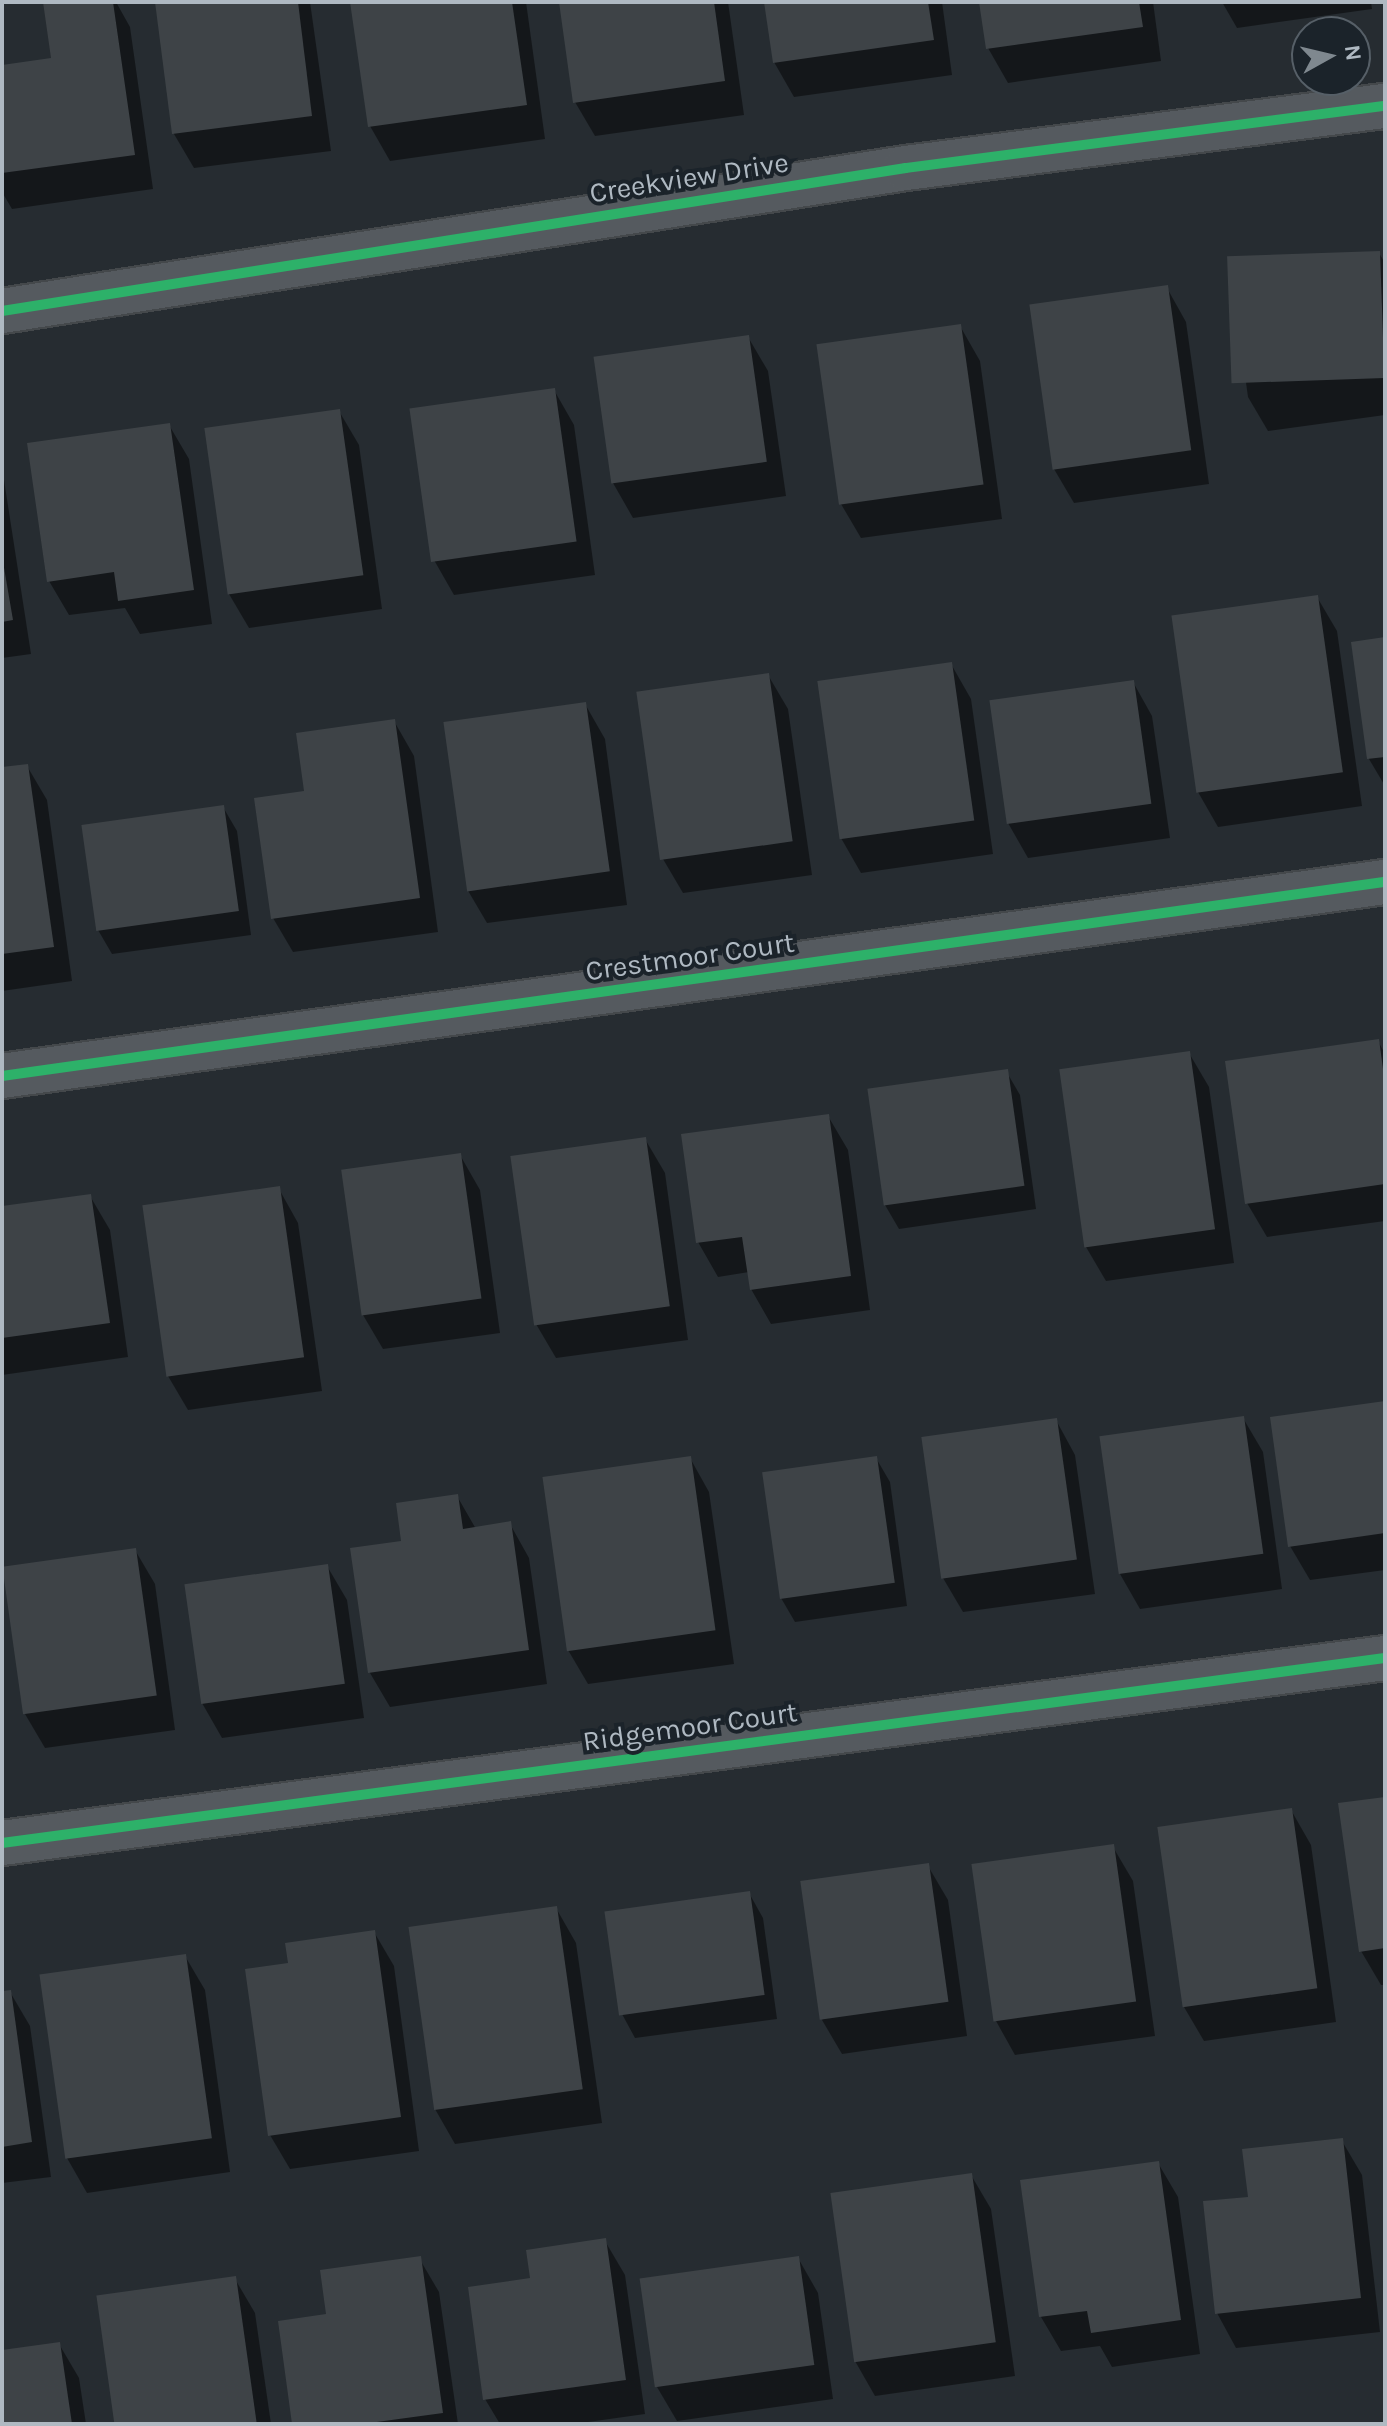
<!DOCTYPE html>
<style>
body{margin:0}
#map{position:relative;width:1387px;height:2426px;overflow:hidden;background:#262c31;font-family:Karla,sans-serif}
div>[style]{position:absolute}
.shadow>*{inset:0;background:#0007}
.building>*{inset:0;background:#3e4347;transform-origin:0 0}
.roads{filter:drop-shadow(2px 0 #44484b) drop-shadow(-2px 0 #44484b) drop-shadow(0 2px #44484b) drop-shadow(0 -2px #44484b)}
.minor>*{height:44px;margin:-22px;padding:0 22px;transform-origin:22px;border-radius:22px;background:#555a5f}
.cycleway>*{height:10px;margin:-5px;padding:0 5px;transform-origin:5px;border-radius:5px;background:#2db169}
span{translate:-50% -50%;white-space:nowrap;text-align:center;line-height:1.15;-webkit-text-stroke:8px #1b232a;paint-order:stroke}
.street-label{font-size:28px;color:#afb9c2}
.frame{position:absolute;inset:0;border:4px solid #afb9c2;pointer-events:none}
.north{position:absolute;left:1291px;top:16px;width:80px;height:80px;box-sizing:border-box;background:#1b232a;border:2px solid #565f67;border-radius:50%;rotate:82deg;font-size:22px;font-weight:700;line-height:32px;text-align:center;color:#afb9c2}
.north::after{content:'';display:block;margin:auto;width:28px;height:36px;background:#7f888f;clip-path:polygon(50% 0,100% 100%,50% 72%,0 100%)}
</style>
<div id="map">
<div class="shadow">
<i style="clip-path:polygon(46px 2px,116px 2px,130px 27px,153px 189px,12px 209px,2px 192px,2px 67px,54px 60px)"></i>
<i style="clip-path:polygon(157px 2px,310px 2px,331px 151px,194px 168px,174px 134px)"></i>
<i style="clip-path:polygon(352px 2px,526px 2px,545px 139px,390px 161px,370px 126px)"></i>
<i style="clip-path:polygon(561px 2px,728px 2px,744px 115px,595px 136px,575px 102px)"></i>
<i style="clip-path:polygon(766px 2px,942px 2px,952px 75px,794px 97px,774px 62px)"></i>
<i style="clip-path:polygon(981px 2px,1153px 2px,1161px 61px,1008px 83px,988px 48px)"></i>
<i style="clip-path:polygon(1222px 2px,1371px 2px,1372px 9px,1237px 28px)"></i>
<i style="clip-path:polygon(1379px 253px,1385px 263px,1385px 415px,1268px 431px,1248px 397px,1231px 274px)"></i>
<i style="clip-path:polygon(1167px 288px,1186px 322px,1209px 484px,1074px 503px,1054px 469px)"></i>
<i style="clip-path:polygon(960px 326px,980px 361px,1002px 519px,861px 538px,841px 504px)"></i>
<i style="clip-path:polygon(748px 337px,768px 371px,786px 496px,633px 518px,613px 483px)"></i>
<i style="clip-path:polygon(554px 390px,574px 425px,595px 575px,454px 595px,434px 560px)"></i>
<i style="clip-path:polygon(339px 411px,359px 445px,382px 609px,249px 628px,229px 594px)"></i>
<i style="clip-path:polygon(169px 425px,189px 459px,212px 624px,140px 634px,125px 608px,69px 615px,49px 581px)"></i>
<i style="clip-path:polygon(2px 467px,31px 654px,2px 658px)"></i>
<i style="clip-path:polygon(1317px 597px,1337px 631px,1362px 806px,1218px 827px,1198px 792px)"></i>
<i style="clip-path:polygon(1385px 639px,1385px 786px,1369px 759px)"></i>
<i style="clip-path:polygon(951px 664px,971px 699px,993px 854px,861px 873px,841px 838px)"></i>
<i style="clip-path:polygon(768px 675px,788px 709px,812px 875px,683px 893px,663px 859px,639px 694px)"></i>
<i style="clip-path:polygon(1133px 682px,1152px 716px,1170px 838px,1028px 858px,1008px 823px)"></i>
<i style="clip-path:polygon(585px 704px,605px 739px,627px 905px,487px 923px,467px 889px)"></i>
<i style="clip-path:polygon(394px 721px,414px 756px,438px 932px,293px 952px,273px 918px)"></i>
<i style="clip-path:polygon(27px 766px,47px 800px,72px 981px,2px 991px,2px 769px)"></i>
<i style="clip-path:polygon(223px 807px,237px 831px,251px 935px,112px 954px,98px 930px)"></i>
<i style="clip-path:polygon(1378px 1041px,1385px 1054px,1385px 1221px,1267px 1237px,1247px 1203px)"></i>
<i style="clip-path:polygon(1189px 1053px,1209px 1087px,1234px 1263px,1106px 1281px,1086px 1247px)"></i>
<i style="clip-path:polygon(1006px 1071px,1020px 1095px,1036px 1209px,899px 1229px,885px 1205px)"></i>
<i style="clip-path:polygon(828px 1116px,848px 1150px,870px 1310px,771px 1324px,751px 1289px,749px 1272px,718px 1277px,698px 1242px)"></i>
<i style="clip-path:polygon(645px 1139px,665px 1173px,688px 1340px,556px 1358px,536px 1324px)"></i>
<i style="clip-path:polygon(460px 1155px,480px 1190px,500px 1333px,383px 1349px,363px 1315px)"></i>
<i style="clip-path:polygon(279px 1189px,298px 1223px,322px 1391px,188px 1410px,168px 1376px,144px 1207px)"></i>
<i style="clip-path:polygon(90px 1196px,110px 1230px,128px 1357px,2px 1375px,2px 1208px)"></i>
<i style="clip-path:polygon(1385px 1403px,1385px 1570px,1310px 1580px,1290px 1546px)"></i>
<i style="clip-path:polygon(1243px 1418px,1263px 1452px,1282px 1589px,1140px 1609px,1120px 1574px)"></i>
<i style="clip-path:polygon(1056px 1420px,1075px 1455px,1095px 1594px,963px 1612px,943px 1578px)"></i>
<i style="clip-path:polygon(690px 1458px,709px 1492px,734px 1664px,588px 1684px,568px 1650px)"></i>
<i style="clip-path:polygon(876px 1458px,890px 1482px,907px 1606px,795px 1622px,781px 1598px)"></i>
<i style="clip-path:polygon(457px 1496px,476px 1529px,510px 1524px,529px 1558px,547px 1684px,390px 1707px,370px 1673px,403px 1543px)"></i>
<i style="clip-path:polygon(135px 1550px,155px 1584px,175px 1730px,45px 1748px,25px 1714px)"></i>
<i style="clip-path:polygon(327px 1566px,347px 1600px,364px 1718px,222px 1738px,202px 1703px)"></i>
<i style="clip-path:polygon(1385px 1799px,1385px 1985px,1381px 1985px,1361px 1951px)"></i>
<i style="clip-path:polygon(1291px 1810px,1311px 1845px,1336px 2022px,1204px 2041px,1184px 2007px)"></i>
<i style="clip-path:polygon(1113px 1847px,1133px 1881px,1155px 2036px,1015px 2055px,996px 2021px)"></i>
<i style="clip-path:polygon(928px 1866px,948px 1900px,967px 2036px,842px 2054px,822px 2020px)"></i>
<i style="clip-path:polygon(749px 1893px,763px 1918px,777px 2019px,635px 2038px,622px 2014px)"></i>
<i style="clip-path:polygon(556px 1908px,576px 1943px,602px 2123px,455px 2144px,435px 2109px)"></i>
<i style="clip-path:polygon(374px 1932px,394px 1966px,419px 2151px,290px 2169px,270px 2135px)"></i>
<i style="clip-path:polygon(185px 1956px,205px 1990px,230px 2172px,87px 2193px,67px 2158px)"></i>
<i style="clip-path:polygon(10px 1992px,30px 2026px,51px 2177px,2px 2183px,2px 1993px)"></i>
<i style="clip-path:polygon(1342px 2141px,1362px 2175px,1380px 2332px,1236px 2348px,1217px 2313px,1250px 2198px)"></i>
<i style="clip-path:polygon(1158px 2163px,1178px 2197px,1200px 2354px,1112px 2367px,1100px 2346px,1061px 2351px,1041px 2317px)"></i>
<i style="clip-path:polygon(971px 2175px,991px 2209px,1015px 2376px,875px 2396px,855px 2361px)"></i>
<i style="clip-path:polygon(605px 2241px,625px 2275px,645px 2414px,574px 2424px,500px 2424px,485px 2399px,532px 2280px)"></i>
<i style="clip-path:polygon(419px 2258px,439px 2292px,458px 2424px,294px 2424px,328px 2316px)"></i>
<i style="clip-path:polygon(798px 2258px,818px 2293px,833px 2399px,677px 2421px,657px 2387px)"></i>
<i style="clip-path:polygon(235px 2279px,255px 2313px,271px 2424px,116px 2424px)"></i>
<i style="clip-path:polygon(59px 2344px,79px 2378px,86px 2424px,2px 2424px,2px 2352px)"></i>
</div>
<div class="building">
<i style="clip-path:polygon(43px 2px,113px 2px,135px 155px,2px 173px,2px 65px,51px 58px)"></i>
<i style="clip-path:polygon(155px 2px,298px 2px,312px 116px,172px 134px)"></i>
<i style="clip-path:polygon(350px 2px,512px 2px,527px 105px,368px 127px)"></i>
<i style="clip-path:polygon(559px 2px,714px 2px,725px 81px,573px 103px)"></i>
<i style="clip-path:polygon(764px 2px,928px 2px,934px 40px,773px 63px)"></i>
<i style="clip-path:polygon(979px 2px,1139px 2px,1143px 27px,986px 49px)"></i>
<i style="left:1380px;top:251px;width:127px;height:153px;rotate:88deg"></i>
<i style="left:1168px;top:285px;width:167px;height:140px;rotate:82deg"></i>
<i style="left:961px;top:324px;width:162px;height:146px;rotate:82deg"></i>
<i style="left:749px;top:335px;width:128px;height:157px;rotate:82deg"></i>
<i style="left:555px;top:388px;width:155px;height:147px;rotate:82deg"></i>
<i style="left:340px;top:409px;width:168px;height:137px;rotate:82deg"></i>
<i style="clip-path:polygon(170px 423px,194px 590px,118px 601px,114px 572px,47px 582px,27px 443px)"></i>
<i style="clip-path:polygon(2px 556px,13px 620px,2px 622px)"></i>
<i style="left:1318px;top:595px;width:179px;height:148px;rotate:82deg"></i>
<i style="clip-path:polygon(1385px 637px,1385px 757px,1367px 759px,1351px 642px)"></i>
<i style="left:952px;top:662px;width:160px;height:136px;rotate:82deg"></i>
<i style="left:769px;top:673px;width:170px;height:134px;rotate:82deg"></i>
<i style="left:1134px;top:680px;width:125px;height:146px;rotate:82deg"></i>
<i style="left:586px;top:702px;width:171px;height:144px;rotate:82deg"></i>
<i style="clip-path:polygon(395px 719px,420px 898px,271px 919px,254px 798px,304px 791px,296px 733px)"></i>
<i style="clip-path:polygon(28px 764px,54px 947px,2px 954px,2px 767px)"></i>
<i style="left:224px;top:805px;width:107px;height:144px;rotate:82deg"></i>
<i style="clip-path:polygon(1379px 1039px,1385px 1084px,1385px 1184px,1245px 1204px,1225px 1061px)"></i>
<i style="left:1190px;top:1051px;width:180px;height:132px;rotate:82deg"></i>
<i style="left:1008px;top:1069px;width:118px;height:142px;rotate:82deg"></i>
<i style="clip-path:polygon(829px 1114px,851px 1276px,750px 1290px,742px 1237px,696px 1243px,681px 1134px)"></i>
<i style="left:646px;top:1137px;width:171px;height:137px;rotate:82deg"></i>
<i style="left:461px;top:1153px;width:147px;height:121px;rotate:82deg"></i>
<i style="left:280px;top:1186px;width:173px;height:139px;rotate:82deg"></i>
<i style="clip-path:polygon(91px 1194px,110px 1323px,2px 1338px,2px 1206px)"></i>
<i style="clip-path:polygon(1385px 1401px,1385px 1533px,1288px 1547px,1270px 1417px)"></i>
<i style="left:1244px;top:1416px;width:139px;height:146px;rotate:82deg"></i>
<i style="left:1057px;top:1418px;width:143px;height:137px;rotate:82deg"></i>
<i style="left:691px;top:1456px;width:176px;height:150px;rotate:82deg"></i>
<i style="left:877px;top:1456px;width:128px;height:116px;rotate:82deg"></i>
<i style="clip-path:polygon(458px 1494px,463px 1529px,511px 1521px,529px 1650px,368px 1673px,350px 1548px,401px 1541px,396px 1503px)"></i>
<i style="left:136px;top:1548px;width:149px;height:135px;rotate:82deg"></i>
<i style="left:328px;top:1564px;width:121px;height:145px;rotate:82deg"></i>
<i style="clip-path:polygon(1385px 1797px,1385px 1948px,1359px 1952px,1338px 1803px)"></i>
<i style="left:1292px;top:1808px;width:182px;height:136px;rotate:82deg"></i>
<i style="left:1114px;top:1844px;width:159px;height:144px;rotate:82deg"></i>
<i style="left:929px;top:1863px;width:140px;height:130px;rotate:82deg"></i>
<i style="left:750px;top:1891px;width:105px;height:147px;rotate:82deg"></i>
<i style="left:557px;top:1906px;width:185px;height:150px;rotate:82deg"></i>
<i style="clip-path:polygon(375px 1930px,401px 2117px,268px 2136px,245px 1969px,288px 1963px,285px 1943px)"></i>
<i style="left:186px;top:1954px;width:186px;height:148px;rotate:82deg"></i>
<i style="clip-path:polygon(11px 1990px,32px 2142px,2px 2147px,2px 1991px)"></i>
<i style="clip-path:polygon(1343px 2138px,1361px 2298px,1215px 2314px,1203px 2201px,1248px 2197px,1242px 2149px)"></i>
<i style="clip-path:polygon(1159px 2161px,1181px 2320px,1091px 2333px,1087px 2311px,1039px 2317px,1020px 2180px)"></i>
<i style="left:972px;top:2173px;width:171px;height:143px;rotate:82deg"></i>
<i style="clip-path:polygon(606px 2238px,626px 2380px,483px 2400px,468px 2287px,530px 2278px,526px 2250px)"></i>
<i style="clip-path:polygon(421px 2256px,443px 2413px,362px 2424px,292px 2424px,278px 2321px,326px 2314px,320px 2270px)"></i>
<i style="left:799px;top:2256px;width:110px;height:161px;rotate:82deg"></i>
<i style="left:236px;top:2276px;width:149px;height:141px;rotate:82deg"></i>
<i style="clip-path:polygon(60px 2342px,72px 2424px,2px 2424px,2px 2350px)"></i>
</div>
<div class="roads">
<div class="minor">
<i style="left:2px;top:311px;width:915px;rotate:-8.99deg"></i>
<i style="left:906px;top:168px;width:483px;rotate:-7.4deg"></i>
<i style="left:2px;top:1076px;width:1397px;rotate:-7.99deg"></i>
<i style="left:2px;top:1843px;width:1395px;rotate:-7.62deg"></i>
</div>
</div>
<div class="cycleway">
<i style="left:2px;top:311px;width:915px;rotate:-8.99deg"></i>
<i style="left:906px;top:168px;width:483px;rotate:-7.4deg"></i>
<i style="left:2px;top:1076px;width:1397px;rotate:-7.99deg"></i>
<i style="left:2px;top:1843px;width:1395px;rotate:-7.62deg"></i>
</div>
<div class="street-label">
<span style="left:689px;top:178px;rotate:-9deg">Creekview Drive</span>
<span style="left:690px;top:957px;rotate:-8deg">Crestmoor Court</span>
<span style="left:690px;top:1727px;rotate:-8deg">Ridgemoor Court</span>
</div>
<div class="frame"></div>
<div class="north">N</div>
</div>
